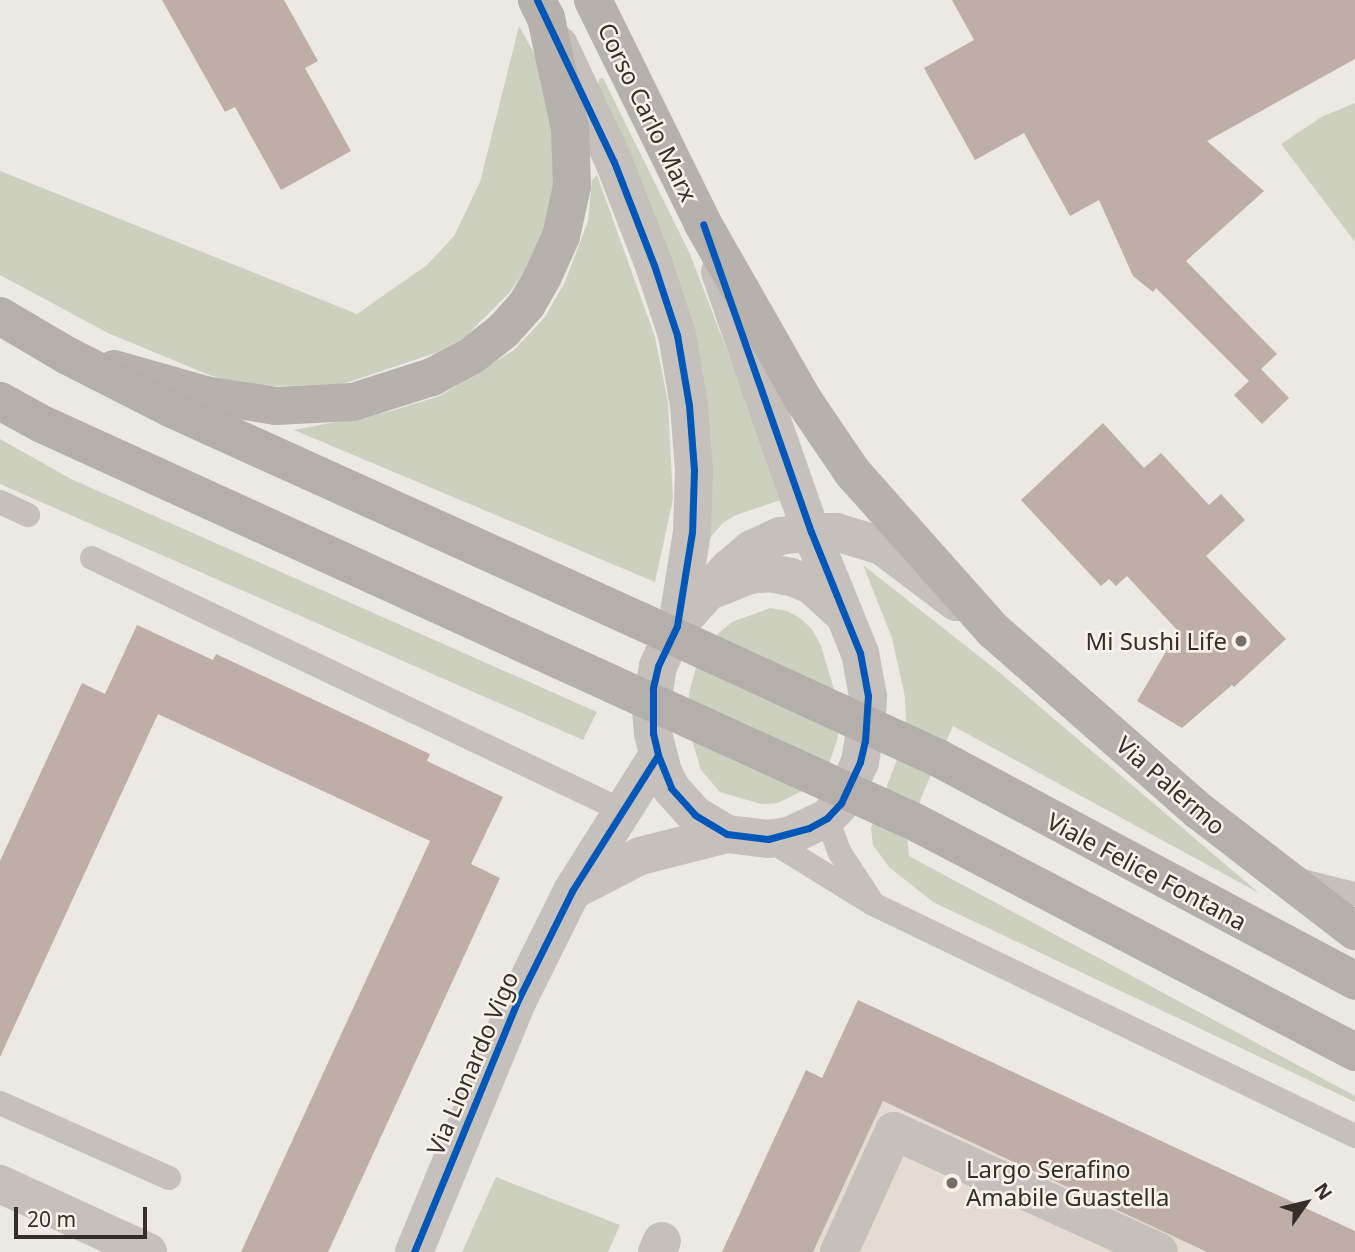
<!DOCTYPE html>
<style>
body{margin:0}
#map{position:relative;width:1355px;height:1252px;overflow:hidden;background:#ece8e3;font-family:"Noto Sans",sans-serif}
div>[style]{position:absolute}
.green>*{inset:0;background:#cdd0be}
.plaza>*{inset:0;background:#e5dcd1}
.building>*{inset:0;background:#beaea6}
.service>*{height:24px;margin:-12px;padding:0 12px;transform-origin:12px;border-radius:12px;background:#c5c0bc}
.minor>*{height:38px;margin:-19px;padding:0 19px;transform-origin:19px;border-radius:19px;background:#c5c0bc}
.tertiary>*{height:38px;margin:-19px;padding:0 19px;transform-origin:19px;border-radius:19px;background:#c5c0bc}
.secondary>*{height:38px;margin:-19px;padding:0 19px;transform-origin:19px;border-radius:19px;background:#b6b1ad}
.primary>*{height:38px;margin:-19px;padding:0 19px;transform-origin:19px;border-radius:19px;background:#b4afab}
.primary-bridge>*{height:38px;margin:-19px;padding:0 19px;transform-origin:19px;border-radius:19px;background:#b4afab}
.cycleway>*{height:7px;margin:-3.5px;padding:0 3.5px;transform-origin:3.5px;border-radius:3.5px;background:#0057b8}
.dots>*{width:19px;height:19px;translate:-50% -50%;box-sizing:border-box;border:4px solid #f8f2eb;border-radius:50%}
span{translate:-50% -50%;white-space:nowrap;text-align:center;line-height:1.15;-webkit-text-stroke:5px #f8f2eb;paint-order:stroke}
.street-label{font-size:24px;color:#362e2a}
.poi-label{font-size:24px;color:#362e2a}
.right{translate:-100% -50%;text-align:right}
.left{translate:0 -50%;text-align:left}
.north{position:absolute;left:1271px;top:1168px;width:70px;height:70px;-webkit-text-stroke:5px #f8f2eb;paint-order:stroke;rotate:56deg;font-size:19px;font-weight:700;line-height:28px;text-align:center;color:#362e2a}
.north::after{content:'';display:block;margin:auto;width:24px;height:32px;background:#362e2a;clip-path:polygon(50% 0,100% 100%,50% 72%,0 100%)}
.scale{position:absolute;left:14px;top:1207px;width:133px;height:32px;box-sizing:border-box;border:4px solid #362e2a;border-top:0;padding-left:9px;font-size:21px;line-height:24px;white-space:nowrap;color:#362e2a;-webkit-text-stroke:5px #f8f2eb;paint-order:stroke}
</style>
<div id="map">
<div class="green">
<i style="clip-path:polygon(519px 26px,534px 53px,544px 86px,552px 128px,555px 171px,551px 208px,530px 262px,510px 292px,466px 336px,441px 351px,340px 385px,273px 386px,235px 382px,209px 375px,108px 333px,0 275px,0 171px,357px 314px,427px 265px,454px 236px,480px 182px)"></i>
<i style="clip-path:polygon(603px 78px,690px 254px,784px 499px,736px 515px,723px 523px,708px 540px,598px 85px,599px 79px)"></i>
<i style="clip-path:polygon(1355px 103px,1355px 242px,1281px 144px,1323px 116px)"></i>
<i style="clip-path:polygon(597px 175px,655px 337px,668px 402px,673px 499px,655px 582px,294px 430px,387px 412px,440px 396px,514px 350px,545px 317px,565px 282px,588px 221px,592px 180px)"></i>
<i style="clip-path:polygon(0 439px,71px 479px,597px 712px,583px 740px,0 484px)"></i>
<i style="clip-path:polygon(863px 565px,999px 672px,1259px 893px,953px 726px,923px 793px,907px 837px,909px 856px,1355px 1096px,1355px 1102px,933px 902px,889px 867px,873px 845px,871px 828px,898px 757px,906px 719px,905px 697px,892px 638px)"></i>
<i style="clip-path:polygon(770px 608px,787px 611px,800px 618px,812px 629px,821px 646px,838px 703px,838px 737px,827px 770px,804px 790px,778px 803px,761px 804px,720px 792px,701px 770px,690px 733px,689px 693px,698px 660px,712px 639px,732px 622px)"></i>
<i style="clip-path:polygon(496px 1177px,620px 1225px,608px 1252px,462px 1252px)"></i>
</div>
<div class="plaza">
<i style="clip-path:polygon(883px 1101px,909px 1113px,1207px 1252px,813px 1252px)"></i>
</div>
<div class="building">
<i style="clip-path:polygon(162px 0,284px 0,318px 61px,305px 68px,351px 151px,281px 190px,235px 107px,225px 112px)"></i>
<i style="clip-path:polygon(952px 0,1355px 0,1355px 59px,1207px 141px,1264px 191px,1186px 261px,1277px 354px,1261px 369px,1289px 398px,1262px 424px,1234px 395px,1249px 381px,1156px 288px,1153px 292px,1133px 276px,1099px 200px,1070px 216px,1024px 133px,975px 160px,924px 68px,974px 40px)"></i>
<i style="clip-path:polygon(1103px 423px,1144px 468px,1161px 453px,1209px 505px,1221px 494px,1245px 520px,1206px 556px,1286px 639px,1234px 687px,1232px 685px,1182px 728px,1137px 701px,1178px 631px,1127px 576px,1116px 586px,1109px 579px,1101px 586px,1021px 500px)"></i>
<i style="clip-path:polygon(137px 625px,213px 660px,216px 654px,430px 754px,427px 761px,503px 797px,471px 864px,500px 878px,328px 1252px,241px 1252px,430px 841px,158px 714px,0 1057px,0 861px,82px 683px,105px 694px)"></i>
<i style="clip-path:polygon(858px 1000px,1355px 1231px,1355px 1252px,1207px 1252px,883px 1101px,813px 1252px,722px 1252px,806px 1070px,822px 1078px)"></i>
</div>
<div class="service">
<i style="left:0;top:502px;width:31px;rotate:25deg"></i>
<i style="left:92px;top:558px;width:588px;rotate:25.48deg"></i>
<i style="left:827px;top:818px;width:37px;rotate:70deg"></i>
<i style="left:840px;top:853px;width:53px;rotate:56.6deg"></i>
<i style="left:768px;top:839px;width:123px;rotate:31.8deg"></i>
<i style="left:873px;top:904px;width:535px;rotate:25.7deg"></i>
<i style="left:1298px;top:880px;width:59px;rotate:13.8deg"></i>
<i style="left:0;top:1103px;width:185px;rotate:23.9deg"></i>
</div>
<div class="minor">
<i style="left:0;top:1184px;width:163px;rotate:24.7deg"></i>
<i style="left:657px;top:1252px;width:12px;rotate:-66deg"></i>
<i style="left:839px;top:1252px;width:133px;rotate:-65.6deg"></i>
<i style="left:894px;top:1131px;width:291px;rotate:24.5deg"></i>
</div>
<div class="tertiary">
<i style="left:559px;top:45px;width:129px;rotate:64.8deg"></i>
<i style="left:614px;top:162px;width:110px;rotate:68.8deg"></i>
<i style="left:654px;top:265px;width:74px;rotate:71.8deg"></i>
<i style="left:677px;top:335px;width:71px;rotate:80.3deg"></i>
<i style="left:689px;top:405px;width:65px;rotate:85.6deg"></i>
<i style="left:694px;top:470px;width:62px;rotate:91.8deg"></i>
<i style="left:692px;top:532px;width:95px;rotate:99.1deg"></i>
<i style="left:720px;top:272px;width:275px;rotate:70.7deg"></i>
<i style="left:811px;top:532px;width:131px;rotate:68deg"></i>
<i style="left:860px;top:653px;width:44px;rotate:79.5deg"></i>
<i style="left:868px;top:696px;width:22px;rotate:93deg"></i>
<i style="left:867px;top:718px;width:45px;rotate:99deg"></i>
<i style="left:860px;top:762px;width:45px;rotate:114.9deg"></i>
<i style="left:841px;top:803px;width:21px;rotate:133deg"></i>
<i style="left:827px;top:818px;width:42px;rotate:154.7deg"></i>
<i style="left:789px;top:836px;width:21px;rotate:172deg"></i>
<i style="left:768px;top:839px;width:41px;rotate:-173deg"></i>
<i style="left:727px;top:834px;width:37px;rotate:-149deg"></i>
<i style="left:695px;top:815px;width:36px;rotate:-132deg"></i>
<i style="left:671px;top:788px;width:18px;rotate:-117deg"></i>
<i style="left:663px;top:772px;width:40px;rotate:-104.4deg"></i>
<i style="left:653px;top:733px;width:23px;rotate:-95deg"></i>
<i style="left:651px;top:710px;width:45px;rotate:-81deg"></i>
<i style="left:658px;top:666px;width:44px;rotate:-64.6deg"></i>
<i style="left:677px;top:626px;width:78px;rotate:-48.1deg"></i>
<i style="left:729px;top:568px;width:30px;rotate:-40deg"></i>
<i style="left:752px;top:549px;width:31px;rotate:-25deg"></i>
<i style="left:780px;top:536px;width:31px;rotate:-7deg"></i>
<i style="left:811px;top:532px;width:25px"></i>
<i style="left:836px;top:532px;width:48px;rotate:16.9deg"></i>
<i style="left:882px;top:546px;width:93px;rotate:37.1deg"></i>
<i style="left:715px;top:589px;width:37px;rotate:-22deg"></i>
<i style="left:749px;top:575px;width:21px;rotate:-5deg"></i>
<i style="left:770px;top:573px;width:21px;rotate:11deg"></i>
<i style="left:791px;top:577px;width:22px;rotate:22deg"></i>
<i style="left:811px;top:585px;width:42px;rotate:42.1deg"></i>
<i style="left:574px;top:890px;width:74px;rotate:-27.3deg"></i>
<i style="left:640px;top:856px;width:90px;rotate:-14.2deg"></i>
<i style="left:414px;top:1252px;width:273px;rotate:-67.6deg"></i>
<i style="left:518px;top:1000px;width:122px;rotate:-63.6deg"></i>
<i style="left:572px;top:891px;width:161px;rotate:-57.7deg"></i>
</div>
<div class="secondary">
<i style="left:593px;top:0;width:250px;rotate:63.8deg"></i>
<i style="left:703px;top:224px;width:204px;rotate:60.3deg"></i>
<i style="left:804px;top:401px;width:87px;rotate:55.8deg"></i>
<i style="left:853px;top:473px;width:212px;rotate:48.3deg"></i>
<i style="left:994px;top:631px;width:273px;rotate:41.3deg"></i>
<i style="left:1199px;top:811px;width:197px;rotate:37.6deg"></i>
<i style="left:114px;top:369px;width:95px;rotate:15.9deg"></i>
<i style="left:205px;top:395px;width:72px;rotate:8.8deg"></i>
<i style="left:276px;top:406px;width:77px;rotate:-3deg"></i>
<i style="left:353px;top:402px;width:83px;rotate:-17.6deg"></i>
<i style="left:432px;top:377px;width:44px;rotate:-28.3deg"></i>
<i style="left:471px;top:356px;width:41px;rotate:-38deg"></i>
<i style="left:503px;top:331px;width:36px;rotate:-48deg"></i>
<i style="left:527px;top:304px;width:32px;rotate:-60deg"></i>
<i style="left:543px;top:276px;width:44px;rotate:-65.8deg"></i>
<i style="left:561px;top:236px;width:51px;rotate:-77.6deg"></i>
<i style="left:572px;top:186px;width:57px;rotate:-92deg"></i>
<i style="left:570px;top:129px;width:114px;rotate:-102.2deg"></i>
<i style="left:546px;top:18px;width:20px;rotate:-117deg"></i>
</div>
<div class="primary">
<i style="left:0;top:316px;width:79px;rotate:30.5deg"></i>
<i style="left:68px;top:356px;width:117px;rotate:27deg"></i>
<i style="left:172px;top:409px;width:512px;rotate:24.36deg"></i>
<i style="left:0;top:401px;width:48px;rotate:28.7deg"></i>
<i style="left:42px;top:424px;width:626px;rotate:24.52deg"></i>
<i style="left:940px;top:759px;width:471px;rotate:28.1deg"></i>
<i style="left:911px;top:820px;width:501px;rotate:27.59deg"></i>
</div>
<div class="primary-bridge">
<i style="left:638px;top:620px;width:332px;rotate:24.7deg"></i>
<i style="left:612px;top:684px;width:328px;rotate:24.5deg"></i>
</div>
<div class="cycleway">
<i style="left:537px;top:0;width:179px;rotate:64.6deg"></i>
<i style="left:614px;top:162px;width:110px;rotate:68.8deg"></i>
<i style="left:654px;top:265px;width:74px;rotate:71.8deg"></i>
<i style="left:677px;top:335px;width:71px;rotate:80.3deg"></i>
<i style="left:689px;top:405px;width:65px;rotate:85.6deg"></i>
<i style="left:694px;top:470px;width:62px;rotate:91.8deg"></i>
<i style="left:692px;top:532px;width:95px;rotate:99.1deg"></i>
<i style="left:677px;top:626px;width:44px;rotate:115.4deg"></i>
<i style="left:658px;top:666px;width:23px;rotate:103deg"></i>
<i style="left:653px;top:688px;width:45px;rotate:90deg"></i>
<i style="left:653px;top:733px;width:23px;rotate:77deg"></i>
<i style="left:658px;top:755px;width:35px;rotate:68deg"></i>
<i style="left:671px;top:788px;width:36px;rotate:48deg"></i>
<i style="left:695px;top:815px;width:37px;rotate:31deg"></i>
<i style="left:727px;top:834px;width:41px;rotate:7deg"></i>
<i style="left:768px;top:839px;width:42px;rotate:-15deg"></i>
<i style="left:809px;top:828px;width:21px;rotate:-29deg"></i>
<i style="left:827px;top:818px;width:21px;rotate:-47deg"></i>
<i style="left:841px;top:803px;width:45px;rotate:-65.1deg"></i>
<i style="left:860px;top:762px;width:22px;rotate:-77deg"></i>
<i style="left:865px;top:741px;width:45px;rotate:-86.2deg"></i>
<i style="left:868px;top:696px;width:44px;rotate:-100.5deg"></i>
<i style="left:860px;top:653px;width:131px;rotate:-112deg"></i>
<i style="left:811px;top:532px;width:326px;rotate:-109.3deg"></i>
<i style="left:414px;top:1252px;width:273px;rotate:-67.6deg"></i>
<i style="left:518px;top:1000px;width:122px;rotate:-63.6deg"></i>
<i style="left:572px;top:891px;width:161px;rotate:-57.7deg"></i>
</div>
<div class="dots">
<i style="left:1241px;top:641px;background:#766f6b"></i>
<i style="left:952px;top:1183px;background:#766f6b"></i>
</div>
<div class="street-label">
<span style="left:648px;top:112px;rotate:64deg">Corso Carlo Marx</span>
<span style="left:1171px;top:785px;rotate:41deg">Via Palermo</span>
<span style="left:1147px;top:871px;rotate:28deg">Viale Felice Fontana</span>
<span style="left:472px;top:1063px;rotate:-67deg">Via Lionardo Vigo</span>
</div>
<div class="poi-label">
<span class="right" style="left:1227px;top:641px">Mi Sushi Life</span>
<span class="left" style="left:966px;top:1183px">Largo Serafino<br>Amabile Guastella</span>
</div>
<div class="north">N</div>
<div class="scale">20 m</div>
</div>
